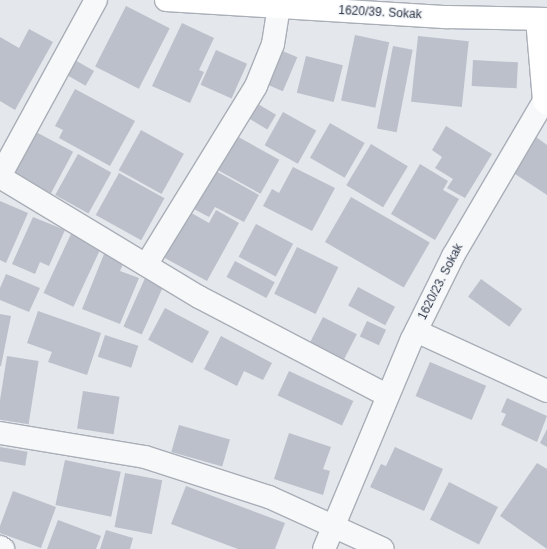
<!DOCTYPE html>
<style>
body{margin:0}
#map{position:relative;width:547px;height:549px;overflow:hidden;background:#e4e7ec;font-family:Helvetica,sans-serif}
div>[style]{position:absolute}
.building>*{inset:0;background:#bbc0ca;transform-origin:0 0}
.roads{filter:drop-shadow(1px 0 #a9aeb7) drop-shadow(-1px 0 #a9aeb7) drop-shadow(0 1px #a9aeb7) drop-shadow(0 -1px #a9aeb7)}
.minor>*{height:22px;margin:-11px;padding:0 11px;transform-origin:11px;border-radius:11px;background:#f7f8fa}
.tertiary>*{height:22px;margin:-11px;padding:0 11px;transform-origin:11px;border-radius:11px;background:#f7f8fa}
.secondary>*{height:22px;margin:-11px;padding:0 11px;transform-origin:11px;border-radius:11px;background:#fff}
span{translate:-50% -50%;white-space:nowrap;text-align:center;line-height:1.15;-webkit-text-stroke:3px #f4f6f9;paint-order:stroke}
.street-label{font-size:12px;color:#2b3445}
</style>
<div id="map">
<div class="building">
<i style="left:126px;top:6px;width:49px;height:68px;rotate:27deg"></i>
<i style="clip-path:polygon(182px 23px,214px 38px,199px 70px,204px 72px,190px 103px,152px 86px)"></i>
<i style="clip-path:polygon(29px 29px,53px 42px,15px 110px,0 101px,0 37px,19px 48px)"></i>
<i style="left:355px;top:35px;width:35px;height:67px;rotate:12deg"></i>
<i style="left:418px;top:36px;width:51px;height:66px;rotate:6deg"></i>
<i style="left:393px;top:46px;width:20px;height:84px;rotate:11deg"></i>
<i style="left:278px;top:49px;width:21px;height:37px;rotate:23deg"></i>
<i style="left:216px;top:50px;width:34px;height:38px;rotate:24deg"></i>
<i style="left:306px;top:56px;width:38px;height:38px;rotate:14deg"></i>
<i style="left:75px;top:60px;width:22px;height:17px;rotate:30deg"></i>
<i style="left:473px;top:60px;width:45px;height:26px;rotate:3deg"></i>
<i style="clip-path:polygon(75px 89px,135px 121px,110px 166px,59px 138px,63px 130px,55px 126px)"></i>
<i style="left:258px;top:104px;width:21px;height:17px;rotate:31deg"></i>
<i style="left:283px;top:112px;width:38px;height:38px;rotate:29deg"></i>
<i style="left:330px;top:123px;width:40px;height:40px;rotate:30deg"></i>
<i style="clip-path:polygon(446px 126px,492px 154px,465px 198px,447px 188px,453px 179px,435px 168px,442px 157px,432px 150px)"></i>
<i style="left:141px;top:130px;width:49px;height:46px;rotate:29deg"></i>
<i style="left:36px;top:132px;width:42px;height:47px;rotate:28deg"></i>
<i style="left:233px;top:134px;width:53px;height:39px;rotate:29deg"></i>
<i style="clip-path:polygon(536px 137px,547px 145px,547px 195px,512px 172px)"></i>
<i style="left:371px;top:144px;width:43px;height:48px;rotate:31deg"></i>
<i style="left:78px;top:154px;width:38px;height:47px;rotate:29deg"></i>
<i style="clip-path:polygon(420px 164px,448px 181px,443px 190px,459px 199px,435px 240px,391px 214px)"></i>
<i style="clip-path:polygon(293px 167px,335px 188px,312px 231px,263px 206px,272px 189px,279px 193px)"></i>
<i style="clip-path:polygon(214px 170px,259px 195px,244px 222px,215px 207px,209px 217px,192px 208px)"></i>
<i style="left:119px;top:173px;width:52px;height:48px;rotate:29deg"></i>
<i style="left:351px;top:197px;width:91px;height:52px;rotate:30deg"></i>
<i style="clip-path:polygon(0 201px,28px 213px,6px 263px,0 260px)"></i>
<i style="clip-path:polygon(216px 210px,239px 223px,207px 281px,163px 257px,188px 211px,209px 223px)"></i>
<i style="clip-path:polygon(33px 217px,65px 230px,49px 266px,40px 262px,35px 274px,12px 264px)"></i>
<i style="left:256px;top:224px;width:42px;height:37px;rotate:28deg"></i>
<i style="left:71px;top:234px;width:33px;height:65px;rotate:25deg"></i>
<i style="left:297px;top:247px;width:46px;height:52px;rotate:26deg"></i>
<i style="clip-path:polygon(104px 254px,124px 262px,120px 271px,139px 278px,120px 324px,82px 309px)"></i>
<i style="left:235px;top:261px;width:45px;height:18px;rotate:28deg"></i>
<i style="clip-path:polygon(6px 274px,40px 288px,29px 312px,0 300px,0 288px)"></i>
<i style="left:145px;top:278px;width:20px;height:53px;rotate:24deg"></i>
<i style="left:481px;top:279px;width:51px;height:22px;rotate:36deg"></i>
<i style="left:358px;top:287px;width:42px;height:21px;rotate:28deg"></i>
<i style="left:165px;top:308px;width:50px;height:36px;rotate:28deg"></i>
<i style="clip-path:polygon(38px 311px,101px 333px,87px 375px,48px 362px,52px 352px,27px 343px)"></i>
<i style="clip-path:polygon(0 314px,11px 316px,1px 366px,0 366px)"></i>
<i style="left:323px;top:317px;width:38px;height:29px;rotate:27deg"></i>
<i style="left:367px;top:321px;width:21px;height:17px;rotate:25deg"></i>
<i style="left:105px;top:335px;width:35px;height:23px;rotate:18deg"></i>
<i style="clip-path:polygon(221px 336px,272px 363px,263px 380px,244px 371px,237px 386px,204px 369px)"></i>
<i style="left:7px;top:356px;width:32px;height:64px;rotate:9deg"></i>
<i style="left:430px;top:362px;width:61px;height:37px;rotate:23deg"></i>
<i style="left:289px;top:371px;width:71px;height:27px;rotate:25deg"></i>
<i style="left:83px;top:391px;width:37px;height:38px;rotate:9deg"></i>
<i style="clip-path:polygon(507px 398px,547px 416px,537px 442px,501px 425px,506px 414px,501px 412px)"></i>
<i style="left:179px;top:425px;width:53px;height:28px;rotate:16deg"></i>
<i style="clip-path:polygon(547px 429px,547px 447px,540px 443px)"></i>
<i style="clip-path:polygon(289px 433px,331px 447px,323px 469px,330px 471px,323px 495px,274px 479px)"></i>
<i style="left:0;top:447px;width:28px;height:14px;rotate:10deg"></i>
<i style="clip-path:polygon(395px 447px,443px 469px,424px 511px,370px 487px,381px 464px,386px 466px)"></i>
<i style="left:65px;top:460px;width:57px;height:46px;rotate:12deg"></i>
<i style="clip-path:polygon(537px 463px,547px 469px,547px 549px,500px 516px)"></i>
<i style="left:125px;top:473px;width:38px;height:55px;rotate:11deg"></i>
<i style="left:449px;top:482px;width:55px;height:42px;rotate:27deg"></i>
<i style="clip-path:polygon(186px 486px,285px 523px,275px 549px,238px 549px,171px 524px)"></i>
<i style="clip-path:polygon(13px 491px,56px 507px,41px 548px,0 533px,0 526px)"></i>
<i style="clip-path:polygon(58px 520px,101px 536px,96px 549px,47px 549px)"></i>
<i style="clip-path:polygon(106px 530px,133px 538px,130px 549px,100px 549px)"></i>
</div>
<div class="roads">
<div class="minor">
<i style="left:0;top:176px;width:200px;rotate:-61.4deg"></i>
<i style="left:0;top:177px;width:232px;rotate:31.1deg"></i>
<i style="left:199px;top:297px;width:213px;rotate:27.6deg"></i>
<i style="left:146px;top:265px;width:210px;rotate:-58.4deg"></i>
<i style="left:256px;top:86px;width:45px;rotate:-68deg"></i>
<i style="left:273px;top:44px;width:37px;rotate:-81deg"></i>
<i style="left:416px;top:331px;width:144px;rotate:24.6deg"></i>
<i style="left:0;top:433px;width:147px;rotate:9.4deg"></i>
<i style="left:145px;top:457px;width:130px;rotate:17.9deg"></i>
<i style="left:269px;top:497px;width:125px;rotate:24.5deg"></i>
<i style="left:0;top:547px;width:4px;rotate:34deg"></i>
</div>
<div class="tertiary">
<i style="left:324px;top:549px;width:228px;rotate:-67.3deg"></i>
<i style="left:412px;top:339px;width:93px;rotate:-63.7deg"></i>
<i style="left:453px;top:256px;width:180px;rotate:-59.6deg"></i>
</div>
<div class="secondary">
<i style="left:166px;top:0;width:282px;rotate:3.5deg"></i>
<i style="left:447px;top:17px;width:100px;rotate:1.1deg"></i>
<i style="left:537px;top:19px;width:82px;rotate:85.1deg"></i>
<i style="left:544px;top:101px;width:4px;rotate:45deg"></i>
</div>
</div>
<div class="street-label">
<span style="left:380px;top:13px;rotate:3deg">1620/39. Sokak</span>
<span style="left:441px;top:282px;rotate:-63deg">1620/23. Sokak</span>
</div>
</div>
